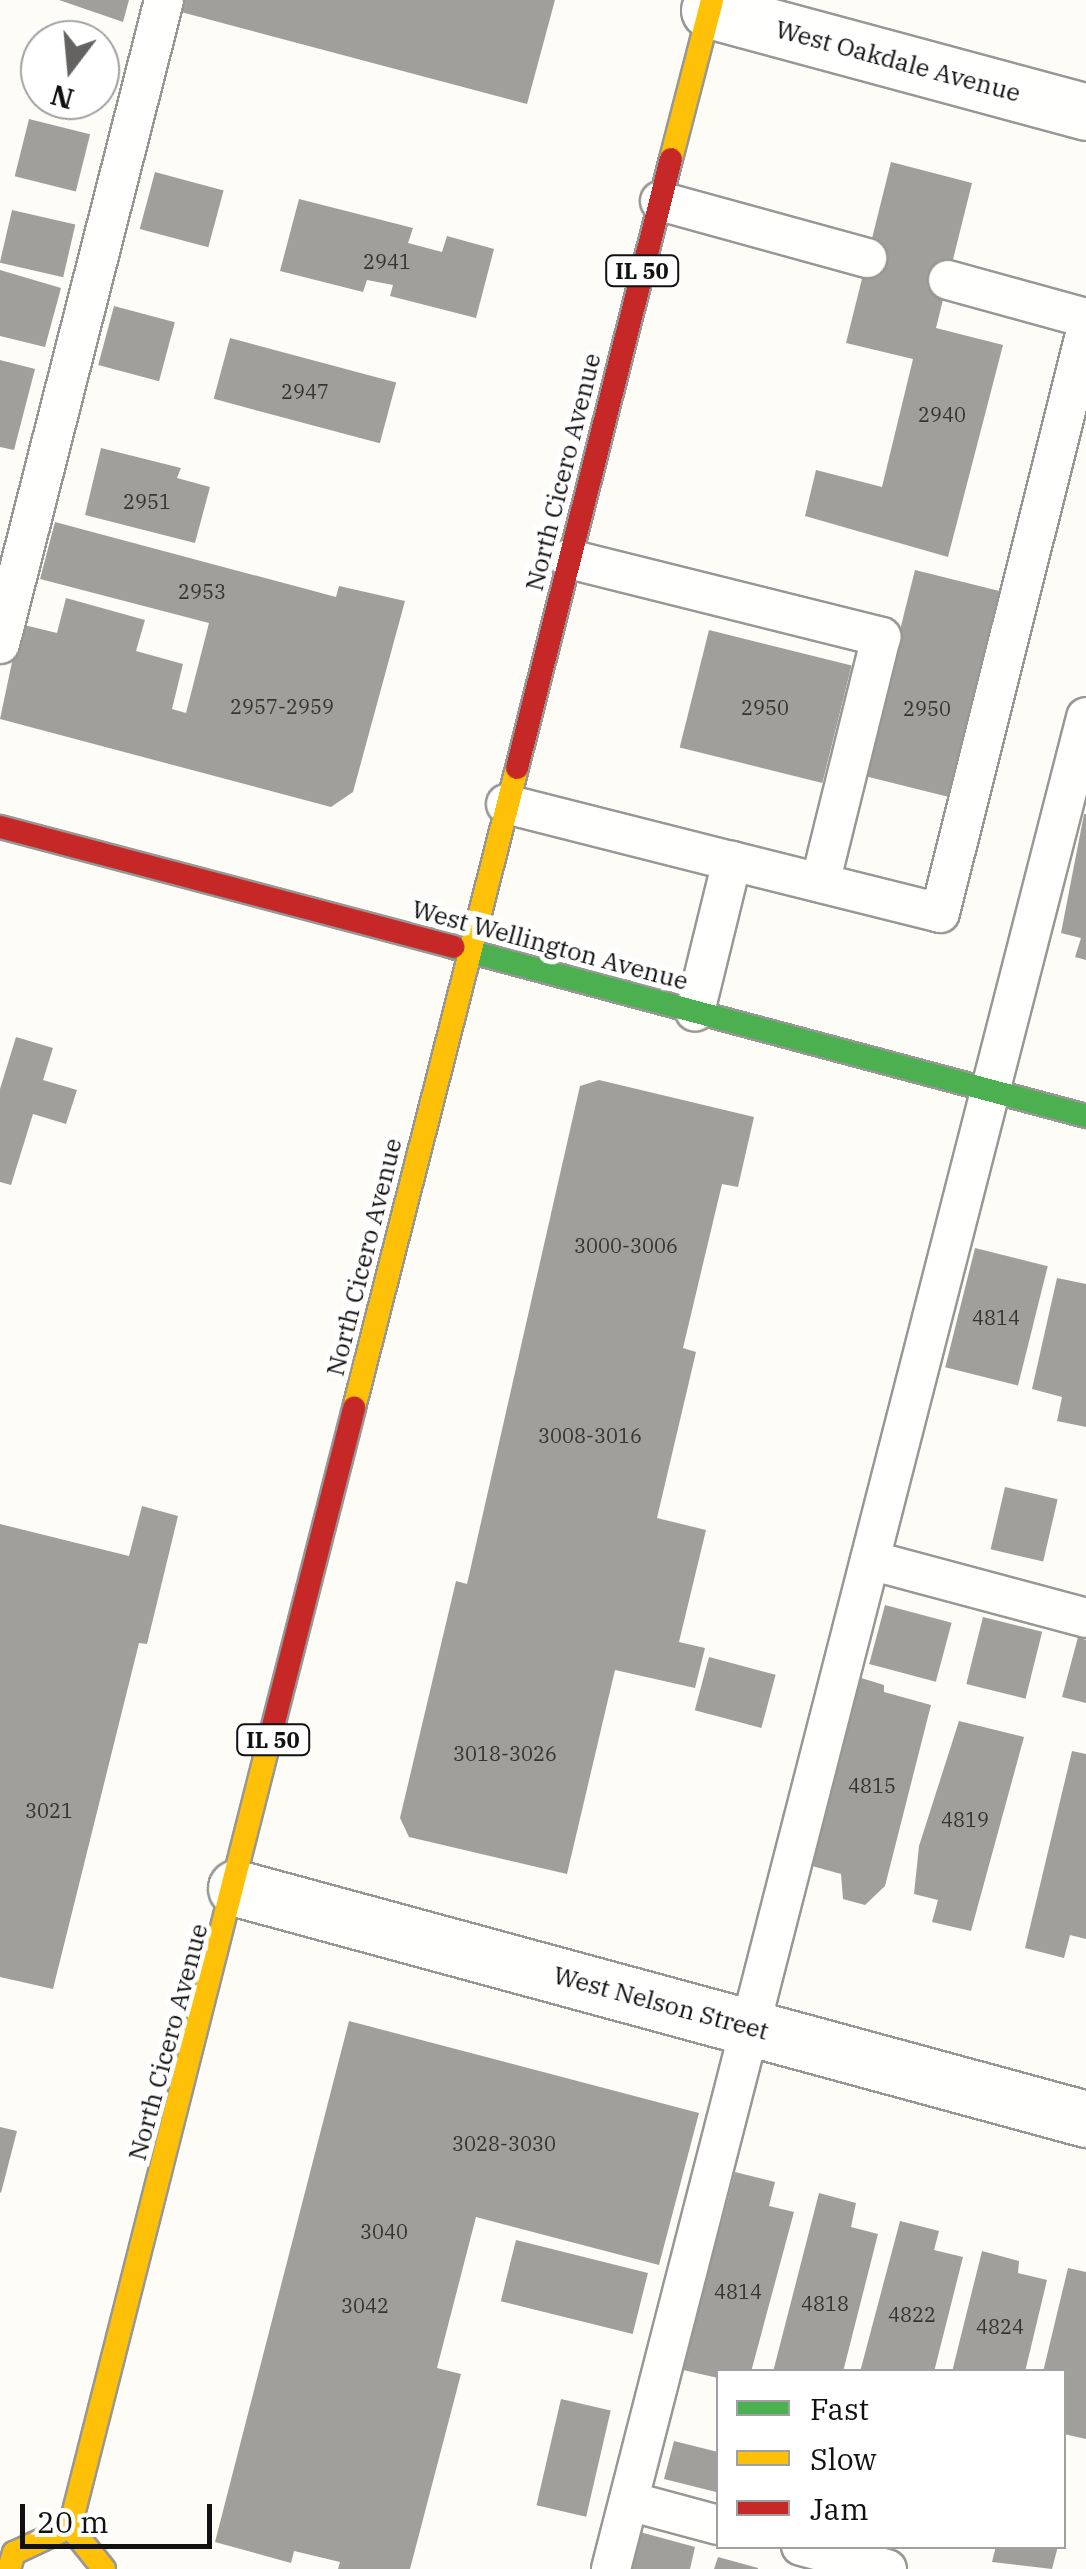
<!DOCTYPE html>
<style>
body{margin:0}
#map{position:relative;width:1086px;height:2569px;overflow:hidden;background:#fdfcf7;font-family:"IBM Plex Serif",serif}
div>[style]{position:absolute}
.building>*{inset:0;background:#a19f9c;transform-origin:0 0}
.roads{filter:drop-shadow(2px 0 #979795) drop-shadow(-2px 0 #979795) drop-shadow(0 2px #979795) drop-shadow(0 -2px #979795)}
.lane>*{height:38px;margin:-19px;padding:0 19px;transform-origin:19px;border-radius:19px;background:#fffffe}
.street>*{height:55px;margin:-27.5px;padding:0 27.5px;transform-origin:27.5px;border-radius:27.5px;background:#fffffe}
.fast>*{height:22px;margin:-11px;padding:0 11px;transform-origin:11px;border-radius:11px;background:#4caf50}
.slow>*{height:22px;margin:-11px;padding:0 11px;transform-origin:11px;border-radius:11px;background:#ffc107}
.jam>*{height:22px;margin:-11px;padding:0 11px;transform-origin:11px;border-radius:11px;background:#c62828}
span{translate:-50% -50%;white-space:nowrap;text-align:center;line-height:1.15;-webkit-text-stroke:10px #fff;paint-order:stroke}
.number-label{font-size:20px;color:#353434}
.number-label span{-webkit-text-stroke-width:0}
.shield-label span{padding:2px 8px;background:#fff;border:2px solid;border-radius:8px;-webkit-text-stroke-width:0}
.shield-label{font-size:22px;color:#111;font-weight:700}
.street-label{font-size:25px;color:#111}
.legend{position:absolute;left:716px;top:2369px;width:350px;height:180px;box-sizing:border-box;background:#fff;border:2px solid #a0a0a0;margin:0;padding:12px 18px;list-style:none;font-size:30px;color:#111}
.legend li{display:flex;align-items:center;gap:20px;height:50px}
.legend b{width:50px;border:2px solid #a0a0a0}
.north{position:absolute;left:20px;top:20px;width:100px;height:100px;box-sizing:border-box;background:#fff;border:2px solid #a0a0a0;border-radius:50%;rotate:196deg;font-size:28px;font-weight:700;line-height:40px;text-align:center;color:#111}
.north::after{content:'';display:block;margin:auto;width:35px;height:45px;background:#646362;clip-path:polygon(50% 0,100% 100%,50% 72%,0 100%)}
.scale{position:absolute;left:20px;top:2504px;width:192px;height:45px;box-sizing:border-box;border:5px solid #111;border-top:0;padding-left:12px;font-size:30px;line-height:35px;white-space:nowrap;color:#111;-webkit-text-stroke:8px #fff;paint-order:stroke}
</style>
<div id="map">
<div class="building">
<i style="clip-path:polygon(59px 0,129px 0,123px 22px)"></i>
<i style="clip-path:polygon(184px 0,555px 0,527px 104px,181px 12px)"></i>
<i style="left:29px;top:119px;width:63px;height:59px;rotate:14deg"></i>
<i style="clip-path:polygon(891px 162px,972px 183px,936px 328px,1003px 345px,948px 557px,805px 516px,816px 470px,882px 487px,913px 359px,846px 343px)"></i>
<i style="left:155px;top:172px;width:71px;height:59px;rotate:15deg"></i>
<i style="clip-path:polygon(299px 199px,413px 228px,408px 243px,442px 252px,447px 236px,494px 249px,476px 318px,390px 296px,393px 285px,367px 280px,363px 292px,280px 271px)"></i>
<i style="left:12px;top:210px;width:65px;height:54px;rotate:13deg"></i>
<i style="clip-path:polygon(0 270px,61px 288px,45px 347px,0 336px)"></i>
<i style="left:114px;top:306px;width:63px;height:61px;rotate:15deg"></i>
<i style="left:230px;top:338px;width:172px;height:63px;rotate:15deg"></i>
<i style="clip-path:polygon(0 360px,35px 369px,14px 450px,0 447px)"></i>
<i style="clip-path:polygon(101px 448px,181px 468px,177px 478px,210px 487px,195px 543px,85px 515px)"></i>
<i style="clip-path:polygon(55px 522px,336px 597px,339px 586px,405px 601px,353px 792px,331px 807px,0 719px,20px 624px,57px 633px,66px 598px,145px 620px,136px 651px,183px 664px,172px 709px,186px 713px,209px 623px,40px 579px)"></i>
<i style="left:915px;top:570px;width:91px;height:212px;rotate:14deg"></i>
<i style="left:709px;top:630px;width:147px;height:121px;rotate:14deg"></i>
<i style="clip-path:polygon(1084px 814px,1086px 814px,1086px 960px,1075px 957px,1081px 938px,1061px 933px)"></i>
<i style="clip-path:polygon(16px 1037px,53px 1048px,43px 1080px,77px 1090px,66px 1124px,33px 1114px,11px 1185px,0 1182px,0 1089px)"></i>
<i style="clip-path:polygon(599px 1080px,754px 1117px,738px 1187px,722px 1184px,683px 1348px,696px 1352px,657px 1518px,706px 1530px,679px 1642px,705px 1648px,695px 1688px,615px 1670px,567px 1874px,409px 1837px,400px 1818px,456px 1581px,467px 1584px,580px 1086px)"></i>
<i style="left:975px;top:1248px;width:75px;height:123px;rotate:14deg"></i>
<i style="clip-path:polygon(1057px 1278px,1086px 1284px,1086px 1427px,1057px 1421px,1062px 1397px,1032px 1389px)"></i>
<i style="left:1005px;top:1487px;width:54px;height:64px;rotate:13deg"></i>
<i style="clip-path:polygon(142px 1506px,178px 1516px,147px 1644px,139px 1643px,53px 1989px,0 1977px,0 1524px,129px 1556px)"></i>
<i style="left:885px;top:1605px;width:69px;height:61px;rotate:15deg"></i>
<i style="left:983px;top:1617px;width:61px;height:69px;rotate:14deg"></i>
<i style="clip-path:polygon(1078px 1637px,1086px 1640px,1086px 1703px,1062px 1697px)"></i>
<i style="left:709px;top:1657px;width:69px;height:55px;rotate:15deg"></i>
<i style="clip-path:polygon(861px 1678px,884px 1685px,884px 1692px,931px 1705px,885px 1886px,865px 1905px,843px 1899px,841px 1874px,812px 1866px)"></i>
<i style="clip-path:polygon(959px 1721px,1024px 1737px,971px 1931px,932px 1922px,938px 1900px,914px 1894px,919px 1846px)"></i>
<i style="clip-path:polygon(1072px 1751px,1086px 1754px,1086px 1939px,1070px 1935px,1064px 1958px,1025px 1948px)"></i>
<i style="clip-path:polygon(349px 2021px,699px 2113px,659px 2265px,476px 2217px,437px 2368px,461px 2374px,410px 2569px,338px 2569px,340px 2562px,294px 2551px,291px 2563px,215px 2542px)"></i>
<i style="clip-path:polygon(0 2127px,17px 2131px,1px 2193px,0 2192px)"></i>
<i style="clip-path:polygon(735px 2172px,775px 2182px,769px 2206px,794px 2212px,751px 2372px,718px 2372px,718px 2378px,683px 2370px)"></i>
<i style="clip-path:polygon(819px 2193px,856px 2203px,851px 2227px,878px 2234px,843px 2372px,773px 2372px)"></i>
<i style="clip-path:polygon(900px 2221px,939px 2231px,934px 2250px,963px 2257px,934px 2372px,860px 2372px)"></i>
<i style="left:516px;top:2240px;width:136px;height:63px;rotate:14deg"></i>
<i style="clip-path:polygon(982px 2251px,1019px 2261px,1018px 2273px,1047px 2280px,1025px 2372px,952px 2372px)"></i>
<i style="clip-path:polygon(1068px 2268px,1086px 2272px,1086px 2439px,1064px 2434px,1064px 2372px,1043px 2372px)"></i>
<i style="left:561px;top:2399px;width:51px;height:109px;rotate:13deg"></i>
<i style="clip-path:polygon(674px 2441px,718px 2452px,716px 2492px,664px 2479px)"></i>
<i style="clip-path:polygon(640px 2532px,695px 2547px,690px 2569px,630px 2569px)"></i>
<i style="clip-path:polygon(996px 2546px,1058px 2546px,1052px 2569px,992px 2562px)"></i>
<i style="clip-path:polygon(718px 2557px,758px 2568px,758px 2569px,714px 2569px)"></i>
</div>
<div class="roads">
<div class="lane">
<i style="left:660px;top:201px;width:215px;rotate:15.4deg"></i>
<i style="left:948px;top:280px;width:143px;rotate:15.4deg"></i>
<i style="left:569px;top:559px;width:322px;rotate:14deg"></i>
<i style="left:881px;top:637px;width:253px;rotate:103.9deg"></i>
<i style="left:0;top:644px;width:665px;rotate:-75.71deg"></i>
<i style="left:506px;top:804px;width:233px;rotate:14.2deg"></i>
<i style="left:732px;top:861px;width:155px;rotate:103.8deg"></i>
<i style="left:732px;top:861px;width:214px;rotate:14deg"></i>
<i style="left:940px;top:913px;width:600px;rotate:-75.92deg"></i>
<i style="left:870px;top:1560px;width:224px;rotate:15deg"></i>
<i style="left:629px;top:2501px;width:92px;rotate:15.1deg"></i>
<i style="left:801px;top:2546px;width:89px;rotate:15deg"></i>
<i style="left:611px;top:2569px;width:1912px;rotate:-75.61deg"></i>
</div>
<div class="street">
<i style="left:709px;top:10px;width:391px;rotate:15.1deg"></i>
<i style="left:236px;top:1888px;width:881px;rotate:15.2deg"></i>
</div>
<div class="fast">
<i style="left:453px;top:947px;width:655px;rotate:14.95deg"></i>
</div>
<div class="slow">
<i style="left:671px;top:159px;width:164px;rotate:-75.5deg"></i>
<i style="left:354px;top:1408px;width:660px;rotate:-75.71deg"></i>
<i style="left:70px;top:2527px;width:814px;rotate:-75.78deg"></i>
<i style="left:70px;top:2527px;width:54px;rotate:51deg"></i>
<i style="left:9px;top:2569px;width:17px;rotate:-73deg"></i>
<i style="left:14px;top:2553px;width:62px;rotate:-24.9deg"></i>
</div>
<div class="jam">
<i style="left:517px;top:768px;width:628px;rotate:-75.81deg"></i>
<i style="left:0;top:827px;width:469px;rotate:14.8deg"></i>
<i style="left:270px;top:1738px;width:341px;rotate:-75.7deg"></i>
</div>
</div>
<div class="number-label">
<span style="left:387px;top:261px">2941</span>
<span style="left:305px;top:391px">2947</span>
<span style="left:942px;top:414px">2940</span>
<span style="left:147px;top:501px">2951</span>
<span style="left:202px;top:591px">2953</span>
<span style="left:282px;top:706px">2957-2959</span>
<span style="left:765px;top:707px">2950</span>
<span style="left:927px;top:708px">2950</span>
<span style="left:626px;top:1245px">3000-3006</span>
<span style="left:996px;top:1317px">4814</span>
<span style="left:590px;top:1435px">3008-3016</span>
<span style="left:505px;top:1753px">3018-3026</span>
<span style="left:872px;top:1785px">4815</span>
<span style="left:49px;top:1810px">3021</span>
<span style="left:965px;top:1819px">4819</span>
<span style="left:504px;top:2143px">3028-3030</span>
<span style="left:384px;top:2231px">3040</span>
<span style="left:738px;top:2291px">4814</span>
<span style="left:825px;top:2303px">4818</span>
<span style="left:365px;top:2305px">3042</span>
<span style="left:912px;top:2314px">4822</span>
<span style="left:1000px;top:2326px">4824</span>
</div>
<div class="shield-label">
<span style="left:642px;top:271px">IL 50</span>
<span style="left:273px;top:1740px">IL 50</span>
</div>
<div class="street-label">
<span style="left:898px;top:61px;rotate:15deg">West Oakdale Avenue</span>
<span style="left:563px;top:472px;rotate:-76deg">North Cicero Avenue</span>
<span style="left:550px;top:945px;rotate:15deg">West Wellington Avenue</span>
<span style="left:364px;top:1257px;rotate:-76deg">North Cicero Avenue</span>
<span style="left:661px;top:2003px;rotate:15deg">West Nelson Street</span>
<span style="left:168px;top:2042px;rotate:-75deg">North Cicero Avenue</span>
</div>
<ul class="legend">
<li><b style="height:12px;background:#4caf50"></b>Fast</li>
<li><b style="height:12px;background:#ffc107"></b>Slow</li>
<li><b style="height:12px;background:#c62828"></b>Jam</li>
</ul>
<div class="north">N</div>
<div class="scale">20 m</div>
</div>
